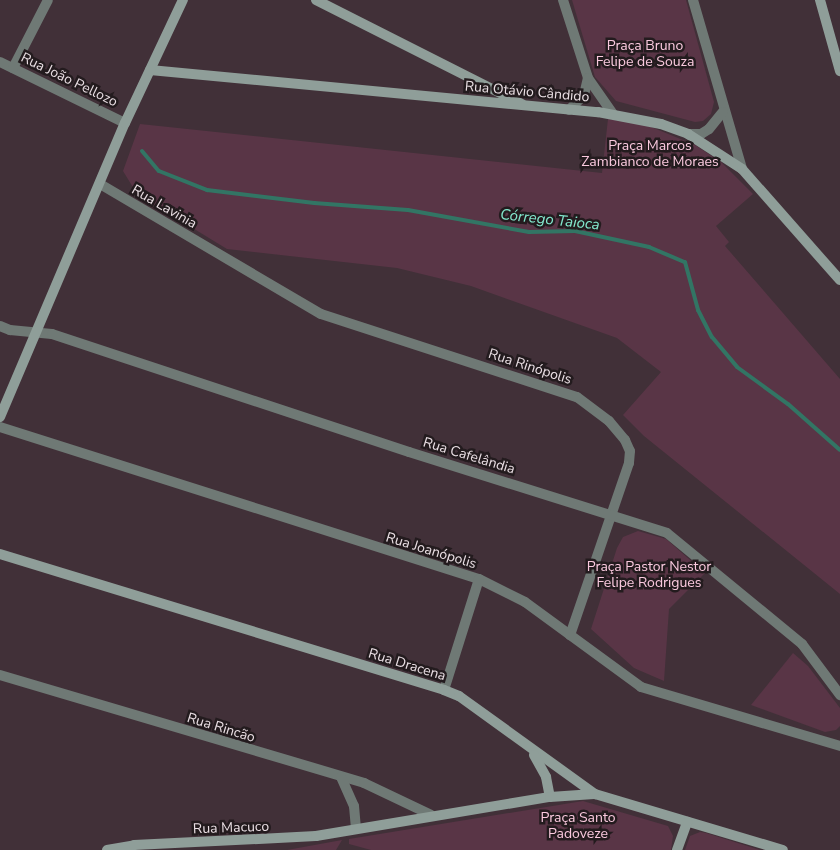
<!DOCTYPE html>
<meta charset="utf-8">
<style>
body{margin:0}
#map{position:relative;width:840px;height:850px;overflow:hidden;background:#413038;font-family:"Nunito Sans",sans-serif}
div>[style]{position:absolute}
.green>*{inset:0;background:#593546}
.stream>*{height:4px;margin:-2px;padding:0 2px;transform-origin:2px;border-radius:2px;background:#327564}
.street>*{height:10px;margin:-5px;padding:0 5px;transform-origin:5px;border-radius:5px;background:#6f7975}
.secondary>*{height:10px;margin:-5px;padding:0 5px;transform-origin:5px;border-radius:5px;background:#8f9e99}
span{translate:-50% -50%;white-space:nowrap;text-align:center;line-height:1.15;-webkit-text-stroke:5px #231b1e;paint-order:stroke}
.park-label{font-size:14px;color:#fac9de}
.street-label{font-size:14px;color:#eadfe4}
.water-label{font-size:15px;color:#83e8cd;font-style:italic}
</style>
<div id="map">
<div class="green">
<i style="clip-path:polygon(572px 0,686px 0,714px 102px,711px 114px,703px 121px,695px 122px,616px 101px,595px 77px)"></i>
<i style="clip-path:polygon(608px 119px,644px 124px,695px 145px,721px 162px,753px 194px,716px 226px,729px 242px,725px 246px,840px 379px,840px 594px,644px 436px,623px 415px,661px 372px,617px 338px,471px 286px,397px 268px,227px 249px,137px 194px,123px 171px,140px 124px,602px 173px)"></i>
<i style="clip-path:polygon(638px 531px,666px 539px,705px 573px,669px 609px,664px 681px,634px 668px,591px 629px,617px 548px,623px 537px)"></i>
<i style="clip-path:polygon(793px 653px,808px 666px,840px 708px,840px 726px,836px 730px,825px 732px,751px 705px)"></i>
<i style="clip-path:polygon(583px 801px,668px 826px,673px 836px,671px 850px,371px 850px,349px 844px,349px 839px)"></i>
<i style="clip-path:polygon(700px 832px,706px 833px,760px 850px,685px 850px,690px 836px)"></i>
<i style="clip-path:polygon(342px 840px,336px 850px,287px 850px)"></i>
</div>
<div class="stream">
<i style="left:142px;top:151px;width:26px;rotate:50deg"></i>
<i style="left:159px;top:171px;width:52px;rotate:21.6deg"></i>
<i style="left:207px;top:190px;width:108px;rotate:6.9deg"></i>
<i style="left:314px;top:203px;width:94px;rotate:4.3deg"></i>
<i style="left:408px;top:210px;width:123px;rotate:10.3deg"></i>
<i style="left:529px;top:232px;width:46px;rotate:-1.2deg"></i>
<i style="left:575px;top:231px;width:76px;rotate:12.2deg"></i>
<i style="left:649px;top:247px;width:39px;rotate:23deg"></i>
<i style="left:685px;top:262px;width:50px;rotate:74.8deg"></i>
<i style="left:698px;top:310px;width:30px;rotate:63deg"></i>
<i style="left:712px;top:337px;width:39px;rotate:50deg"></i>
<i style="left:737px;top:367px;width:63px;rotate:36deg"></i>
<i style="left:788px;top:404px;width:69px;rotate:41.5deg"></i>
</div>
<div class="street">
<i style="left:563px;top:0;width:82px;rotate:72.2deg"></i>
<i style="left:588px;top:78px;width:44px;rotate:55.2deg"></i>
<i style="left:693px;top:0;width:176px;rotate:73.8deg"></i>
<i style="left:0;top:62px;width:139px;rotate:26deg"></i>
<i style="left:13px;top:68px;width:76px;rotate:-62.8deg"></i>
<i style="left:569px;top:110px;width:21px;rotate:-45deg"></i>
<i style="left:584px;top:95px;width:17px;rotate:-77deg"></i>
<i style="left:688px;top:134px;width:13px"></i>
<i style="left:701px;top:134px;width:9px;rotate:-32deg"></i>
<i style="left:709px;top:129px;width:22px;rotate:-51deg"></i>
<i style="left:100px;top:184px;width:256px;rotate:30.5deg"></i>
<i style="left:321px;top:314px;width:269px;rotate:18deg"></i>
<i style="left:577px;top:397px;width:40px;rotate:37deg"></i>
<i style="left:609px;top:421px;width:25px;rotate:50deg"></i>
<i style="left:625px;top:440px;width:12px;rotate:66deg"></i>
<i style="left:630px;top:451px;width:12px;rotate:95deg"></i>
<i style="left:629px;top:463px;width:182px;rotate:108.9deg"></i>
<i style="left:0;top:326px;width:11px;rotate:22deg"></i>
<i style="left:10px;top:330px;width:42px;rotate:5.4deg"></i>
<i style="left:52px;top:334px;width:376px;rotate:18.3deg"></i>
<i style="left:409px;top:452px;width:270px;rotate:17.4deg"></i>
<i style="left:667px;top:533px;width:175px;rotate:39.4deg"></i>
<i style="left:802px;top:644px;width:64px;rotate:53.3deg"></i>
<i style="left:0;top:427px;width:503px;rotate:17.61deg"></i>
<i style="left:479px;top:579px;width:51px;rotate:26.6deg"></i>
<i style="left:525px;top:602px;width:144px;rotate:36.2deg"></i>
<i style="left:641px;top:687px;width:208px;rotate:16.5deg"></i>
<i style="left:0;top:675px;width:380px;rotate:16.5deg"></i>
<i style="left:364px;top:783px;width:74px;rotate:25.5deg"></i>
<i style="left:444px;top:690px;width:116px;rotate:-72.5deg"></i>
<i style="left:341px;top:777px;width:32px;rotate:66deg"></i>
<i style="left:354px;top:806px;width:23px;rotate:85deg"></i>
</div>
<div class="secondary">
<i style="left:316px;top:0;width:231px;rotate:26.8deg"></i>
<i style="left:820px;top:0;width:74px;rotate:74.3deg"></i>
<i style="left:150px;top:70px;width:450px;rotate:5.4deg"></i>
<i style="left:598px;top:112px;width:64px;rotate:10.8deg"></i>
<i style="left:661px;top:124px;width:29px;rotate:20deg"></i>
<i style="left:688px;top:134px;width:64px;rotate:32.9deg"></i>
<i style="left:742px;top:169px;width:148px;rotate:48.6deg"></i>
<i style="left:0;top:417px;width:319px;rotate:-67deg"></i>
<i style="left:125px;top:123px;width:136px;rotate:-64.8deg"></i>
<i style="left:0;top:554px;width:464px;rotate:17deg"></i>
<i style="left:444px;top:690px;width:16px;rotate:22deg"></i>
<i style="left:459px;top:696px;width:168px;rotate:35.8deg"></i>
<i style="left:595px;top:794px;width:196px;rotate:16.6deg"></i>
<i style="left:534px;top:755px;width:25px;rotate:61deg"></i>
<i style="left:546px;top:777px;width:20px;rotate:79deg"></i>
<i style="left:107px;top:850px;width:27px;rotate:-10deg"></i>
<i style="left:134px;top:845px;width:182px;rotate:-2.8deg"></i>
<i style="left:316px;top:836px;width:237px;rotate:-9.5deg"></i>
<i style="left:550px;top:797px;width:44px;rotate:-3.9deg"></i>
<i style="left:677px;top:850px;width:30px;rotate:-70deg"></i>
</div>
<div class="park-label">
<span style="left:645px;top:54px">Praça Bruno<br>Felipe de Souza</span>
<span style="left:650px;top:154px">Praça Marcos<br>Zambianco de Moraes</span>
<span style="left:649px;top:575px">Praça Pastor Nestor<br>Felipe Rodrigues</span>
<span style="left:578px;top:826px">Praça Santo<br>Padoveze</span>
</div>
<div class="street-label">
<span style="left:69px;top:80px;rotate:26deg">Rua João Pellozo</span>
<span style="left:527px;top:92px;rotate:5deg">Rua Otávio Cândido</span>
<span style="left:164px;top:207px;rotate:30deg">Rua Lavinia</span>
<span style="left:530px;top:367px;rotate:18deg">Rua Rinópolis</span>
<span style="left:469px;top:456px;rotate:17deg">Rua Cafelândia</span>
<span style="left:431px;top:551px;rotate:17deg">Rua Joanópolis</span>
<span style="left:407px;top:665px;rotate:17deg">Rua Dracena</span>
<span style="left:221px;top:728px;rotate:17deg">Rua Rincão</span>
<span style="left:231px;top:828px;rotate:-2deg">Rua Macuco</span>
</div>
<div class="water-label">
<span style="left:550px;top:220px;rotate:6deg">Córrego Taioca</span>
</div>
</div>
